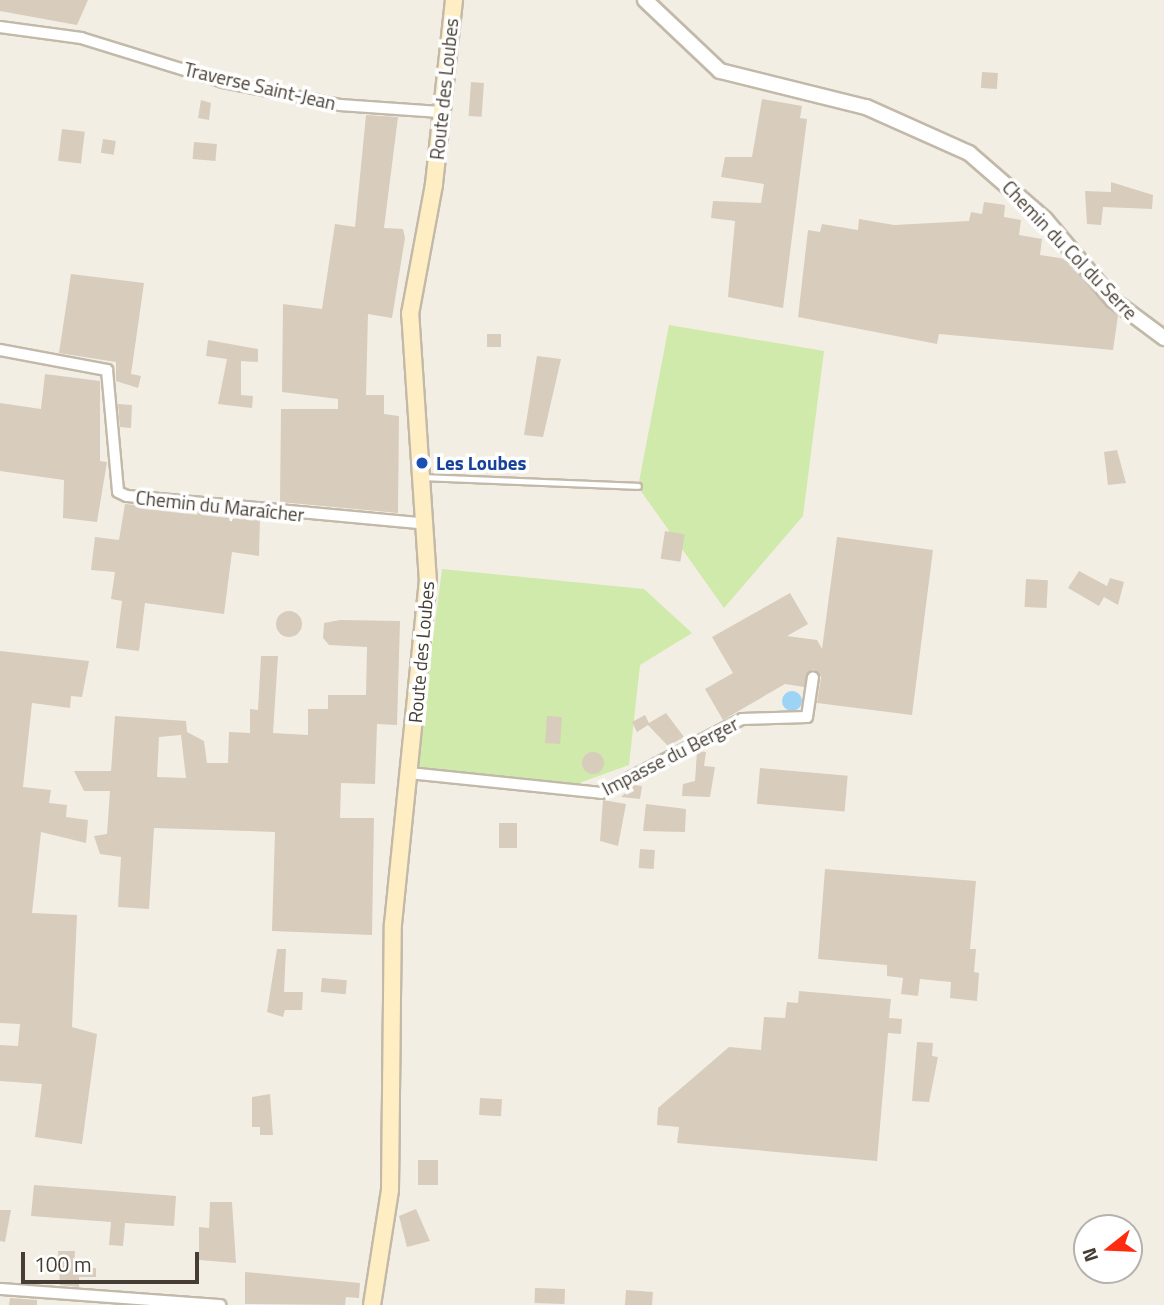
<!DOCTYPE html>
<meta charset="utf-8">
<style>
body{margin:0}
#map{position:relative;width:1164px;height:1305px;overflow:hidden;background:#f3eee4;font-family:"Titillium Web",sans-serif}
div>[style]{position:absolute}
.green>*{inset:0;background:#cfeaaa}
.water>*{inset:0;background:#9dd3f4}
.round{border-radius:50%}
.building>*{inset:0;background:#d8ccbc;transform-origin:0 0}
.roads{filter:drop-shadow(2px 0 #c2b9a9) drop-shadow(-2px 0 #c2b9a9) drop-shadow(0 2px #c2b9a9) drop-shadow(0 -2px #c2b9a9)}
.service>*{height:5px;margin:-2.5px;padding:0 2.5px;transform-origin:2.5px;border-radius:2.5px;background:#fff}
.minor>*{height:10px;margin:-5px;padding:0 5px;transform-origin:5px;border-radius:5px;background:#fff}
.tertiary>*{height:14px;margin:-7px;padding:0 7px;transform-origin:7px;border-radius:7px;background:#fff}
.secondary>*{height:16px;margin:-8px;padding:0 8px;transform-origin:8px;border-radius:8px;background:#ffeec3}
.dots>*{width:19px;height:19px;translate:-50% -50%;box-sizing:border-box;border:4px solid #fff;border-radius:50%}
span{translate:-50% -50%;white-space:nowrap;text-align:center;line-height:1.15;-webkit-text-stroke:7px #fff;paint-order:stroke}
.street-label{font-size:19px;color:#463e34}
.transit-label{font-size:19px;color:#164399;font-weight:700}
.left{translate:0 -50%;text-align:left}
.north{position:absolute;left:1073px;top:1214px;width:70px;height:70px;box-sizing:border-box;background:#fff;border:2px solid #b5b2ae;border-radius:50%;rotate:252deg;font-size:19px;font-weight:700;line-height:28px;text-align:center;color:#463e34}
.north::after{content:'';display:block;margin:auto;width:24px;height:32px;background:#ff2c10;clip-path:polygon(50% 0,100% 100%,50% 72%,0 100%)}
.scale{position:absolute;left:21px;top:1252px;width:178px;height:32px;box-sizing:border-box;border:4px solid #463e34;border-top:0;padding-left:9px;font-size:21px;line-height:24px;white-space:nowrap;color:#463e34;-webkit-text-stroke:5px #fff;paint-order:stroke}
</style>
<div id="map">
<div class="green">
<i style="clip-path:polygon(669px 325px,824px 351px,803px 516px,724px 608px,638px 487px)"></i>
<i style="clip-path:polygon(442px 569px,644px 589px,692px 633px,640px 665px,629px 765px,571px 786px,416px 769px)"></i>
</div>
<div class="water">
<i class="round" style="left:782px;top:691px;width:20px;height:20px"></i>
</div>
<div class="building">
<i style="clip-path:polygon(0 0,88px 0,77px 25px,0 11px)"></i>
<i style="left:982px;top:72px;width:16px;height:16px;rotate:4deg"></i>
<i style="left:471px;top:82px;width:13px;height:34px;rotate:4deg"></i>
<i style="clip-path:polygon(762px 99px,802px 106px,800px 118px,807px 119px,783px 308px,728px 297px,735px 221px,711px 218px,713px 201px,761px 203px,764px 184px,721px 177px,725px 157px,752px 157px)"></i>
<i style="clip-path:polygon(201px 100px,211px 103px,209px 120px,198px 118px)"></i>
<i style="clip-path:polygon(366px 115px,398px 117px,384px 228px,403px 229px,405px 238px,392px 318px,368px 314px,366px 395px,384px 395px,384px 414px,399px 416px,398px 513px,280px 502px,281px 409px,338px 409px,338px 399px,282px 392px,283px 304px,322px 309px,335px 224px,355px 227px)"></i>
<i style="left:62px;top:129px;width:23px;height:32px;rotate:7deg"></i>
<i style="left:103px;top:139px;width:13px;height:14px;rotate:9deg"></i>
<i style="left:194px;top:142px;width:23px;height:17px;rotate:5deg"></i>
<i style="clip-path:polygon(1111px 182px,1153px 195px,1152px 209px,1103px 207px,1101px 225px,1087px 224px,1085px 191px,1111px 192px)"></i>
<i style="clip-path:polygon(984px 202px,1005px 205px,1004px 217px,1021px 220px,1019px 235px,1042px 239px,1040px 255px,1066px 259px,1118px 316px,1113px 350px,939px 334px,937px 344px,798px 317px,808px 230px,820px 232px,822px 224px,858px 230px,859px 219px,894px 225px,969px 221px,971px 212px,982px 214px)"></i>
<i style="clip-path:polygon(71px 274px,144px 283px,131px 374px,141px 376px,138px 388px,116px 381px,116px 362px,59px 353px)"></i>
<i style="left:487px;top:334px;width:14px;height:13px"></i>
<i style="clip-path:polygon(208px 340px,258px 349px,258px 362px,241px 361px,241px 395px,253px 396px,252px 408px,218px 404px,227px 359px,206px 356px)"></i>
<i style="clip-path:polygon(537px 356px,561px 359px,543px 437px,524px 435px)"></i>
<i style="clip-path:polygon(45px 374px,100px 381px,100px 461px,107px 462px,97px 522px,63px 518px,64px 480px,0 471px,0 403px,41px 409px)"></i>
<i style="clip-path:polygon(118px 404px,132px 405px,131px 428px,120px 427px)"></i>
<i style="clip-path:polygon(1117px 450px,1126px 483px,1108px 485px,1104px 452px)"></i>
<i style="clip-path:polygon(125px 504px,260px 517px,259px 556px,232px 552px,224px 614px,145px 603px,139px 651px,116px 648px,122px 601px,111px 599px,115px 572px,91px 570px,95px 537px,119px 540px)"></i>
<i style="left:665px;top:531px;width:20px;height:28px;rotate:9deg"></i>
<i style="clip-path:polygon(837px 537px,933px 550px,912px 715px,817px 703px,821px 677px,813px 669px,804px 687px,785px 684px,723px 720px,705px 689px,733px 673px,712px 637px,790px 593px,808px 624px,787px 636px,817px 640px,822px 649px)"></i>
<i style="clip-path:polygon(1079px 571px,1107px 586px,1110px 578px,1124px 582px,1118px 605px,1104px 597px,1099px 606px,1068px 588px)"></i>
<i style="left:1026px;top:579px;width:22px;height:28px;rotate:3deg"></i>
<i class="round" style="left:276px;top:611px;width:26px;height:26px"></i>
<i style="clip-path:polygon(evenodd,340px 620px,400px 621px,397px 725px,377px 724px,375px 784px,341px 783px,340px 818px,374px 818px,372px 935px,272px 931px,275px 832px,154px 828px,149px 909px,118px 907px,121px 857px,100px 854px,94px 836px,107px 834px,110px 791px,84px 791px,74px 771px,111px 771px,115px 716px,186px 721px,187px 732px,204px 741px,207px 763px,228px 763px,229px 732px,250px 733px,250px 709px,258px 710px,261px 656px,278px 656px,273px 733px,308px 735px,308px 709px,328px 709px,328px 695px,366px 695px,367px 647px,329px 645px,323px 638px,324px 623px,340px 620px,181px 735px,186px 778px,157px 777px,159px 737px,181px 735px)"></i>
<i style="clip-path:polygon(0 651px,89px 661px,82px 697px,71px 696px,70px 708px,32px 703px,23px 787px,51px 790px,49px 803px,67px 805px,66px 817px,88px 820px,86px 843px,41px 832px,32px 913px,77px 915px,72px 1027px,97px 1034px,82px 1144px,35px 1137px,42px 1084px,0 1081px,0 1045px,18px 1046px,20px 1024px,0 1023px)"></i>
<i style="clip-path:polygon(666px 713px,684px 737px,668px 746px,648px 725px,637px 732px,632px 722px,645px 715px,649px 723px)"></i>
<i style="left:547px;top:716px;width:15px;height:27px;rotate:4deg"></i>
<i style="clip-path:polygon(697px 751px,706px 752px,704px 766px,715px 767px,710px 797px,682px 796px,683px 784px,695px 781px)"></i>
<i class="round" style="left:582px;top:752px;width:22px;height:22px"></i>
<i style="left:760px;top:768px;width:88px;height:36px;rotate:5deg"></i>
<i style="clip-path:polygon(634px 785px,642px 786px,640px 799px,621px 797px)"></i>
<i style="clip-path:polygon(603px 800px,626px 804px,618px 846px,600px 841px)"></i>
<i style="clip-path:polygon(646px 804px,686px 809px,685px 832px,643px 831px)"></i>
<i style="left:499px;top:823px;width:18px;height:25px"></i>
<i style="left:640px;top:849px;width:15px;height:19px;rotate:4deg"></i>
<i style="clip-path:polygon(825px 869px,976px 881px,970px 949px,976px 949px,974px 972px,979px 973px,977px 1001px,950px 998px,951px 982px,920px 979px,918px 996px,901px 994px,903px 978px,887px 976px,887px 965px,818px 959px)"></i>
<i style="clip-path:polygon(277px 949px,286px 949px,284px 992px,303px 992px,302px 1010px,285px 1010px,283px 1017px,267px 1012px)"></i>
<i style="left:322px;top:978px;width:25px;height:14px;rotate:5deg"></i>
<i style="clip-path:polygon(799px 991px,891px 999px,889px 1018px,902px 1019px,901px 1034px,888px 1033px,877px 1161px,677px 1143px,679px 1127px,657px 1125px,658px 1108px,729px 1047px,761px 1050px,764px 1017px,785px 1018px,787px 1002px,798px 1003px)"></i>
<i style="clip-path:polygon(917px 1042px,933px 1043px,932px 1056px,938px 1057px,929px 1102px,912px 1101px)"></i>
<i style="clip-path:polygon(270px 1094px,273px 1135px,260px 1135px,260px 1127px,252px 1127px,252px 1097px)"></i>
<i style="left:480px;top:1098px;width:22px;height:17px;rotate:3deg"></i>
<i style="left:418px;top:1160px;width:20px;height:25px"></i>
<i style="clip-path:polygon(34px 1185px,176px 1196px,174px 1226px,125px 1223px,123px 1246px,109px 1245px,111px 1222px,31px 1216px)"></i>
<i style="clip-path:polygon(210px 1202px,232px 1202px,236px 1263px,199px 1260px,199px 1227px,209px 1228px)"></i>
<i style="clip-path:polygon(416px 1209px,430px 1241px,407px 1247px,399px 1216px)"></i>
<i style="clip-path:polygon(0 1210px,11px 1210px,5px 1242px,0 1241px)"></i>
<i style="clip-path:polygon(58px 1251px,75px 1251px,74px 1267px,96px 1268px,96px 1277px,79px 1277px,79px 1287px,60px 1285px)"></i>
<i style="clip-path:polygon(245px 1272px,360px 1283px,359px 1298px,346px 1297px,345px 1305px,245px 1304px)"></i>
<i style="left:535px;top:1288px;width:30px;height:15px;rotate:2deg"></i>
<i style="left:626px;top:1290px;width:27px;height:15px;rotate:4deg"></i>
<i style="clip-path:polygon(10px 1298px,37px 1300px,37px 1305px,9px 1305px)"></i>
</div>
<div class="roads">
<div class="service">
<i style="left:424px;top:477px;width:214px;rotate:2.4deg"></i>
</div>
<div class="minor">
<i style="left:0;top:27px;width:82px;rotate:7.7deg"></i>
<i style="left:81px;top:38px;width:149px;rotate:17.2deg"></i>
<i style="left:223px;top:82px;width:119px;rotate:11.1deg"></i>
<i style="left:340px;top:105px;width:100px;rotate:4deg"></i>
<i style="left:0;top:350px;width:109px;rotate:10.6deg"></i>
<i style="left:107px;top:370px;width:122px;rotate:84.8deg"></i>
<i style="left:118px;top:492px;width:10px;rotate:24deg"></i>
<i style="left:127px;top:496px;width:301px;rotate:5.3deg"></i>
<i style="left:409px;top:773px;width:193px;rotate:5.9deg"></i>
<i style="left:601px;top:793px;width:159px;rotate:-27.7deg"></i>
<i style="left:742px;top:719px;width:65px;rotate:-1.8deg"></i>
<i style="left:807px;top:717px;width:40px;rotate:-81.5deg"></i>
<i style="left:0;top:1289px;width:221px;rotate:4.2deg"></i>
</div>
<div class="tertiary">
<i style="left:645px;top:0;width:103px;rotate:43.4deg"></i>
<i style="left:720px;top:71px;width:150px;rotate:13.9deg"></i>
<i style="left:866px;top:107px;width:113px;rotate:24.1deg"></i>
<i style="left:969px;top:153px;width:101px;rotate:41deg"></i>
<i style="left:1045px;top:219px;width:106px;rotate:50deg"></i>
<i style="left:1113px;top:300px;width:64px;rotate:36.7deg"></i>
</div>
<div class="secondary">
<i style="left:372px;top:1305px;width:116px;rotate:-81.1deg"></i>
<i style="left:390px;top:1190px;width:266px;rotate:-89.4deg"></i>
<i style="left:393px;top:924px;width:344px;rotate:-84.2deg"></i>
<i style="left:428px;top:582px;width:269px;rotate:-93.8deg"></i>
<i style="left:410px;top:314px;width:132px;rotate:-79.5deg"></i>
<i style="left:434px;top:184px;width:185px;rotate:-83.8deg"></i>
</div>
</div>
<div class="dots">
<i style="left:422px;top:463px;background:#1a4fb4"></i>
</div>
<div class="street-label">
<span style="left:260px;top:86px;rotate:13deg">Traverse Saint-Jean</span>
<span style="left:444px;top:89px;rotate:-84deg">Route des Loubes</span>
<span style="left:1070px;top:250px;rotate:46deg">Chemin du Col du Serre</span>
<span style="left:220px;top:506px;rotate:6deg">Chemin du Maraîcher</span>
<span style="left:421px;top:652px;rotate:-85deg">Route des Loubes</span>
<span style="left:670px;top:756px;rotate:-27deg">Impasse du Berger</span>
</div>
<div class="transit-label">
<span class="left" style="left:436px;top:463px">Les Loubes</span>
</div>
<div class="north">N</div>
<div class="scale">100 m</div>
</div>
